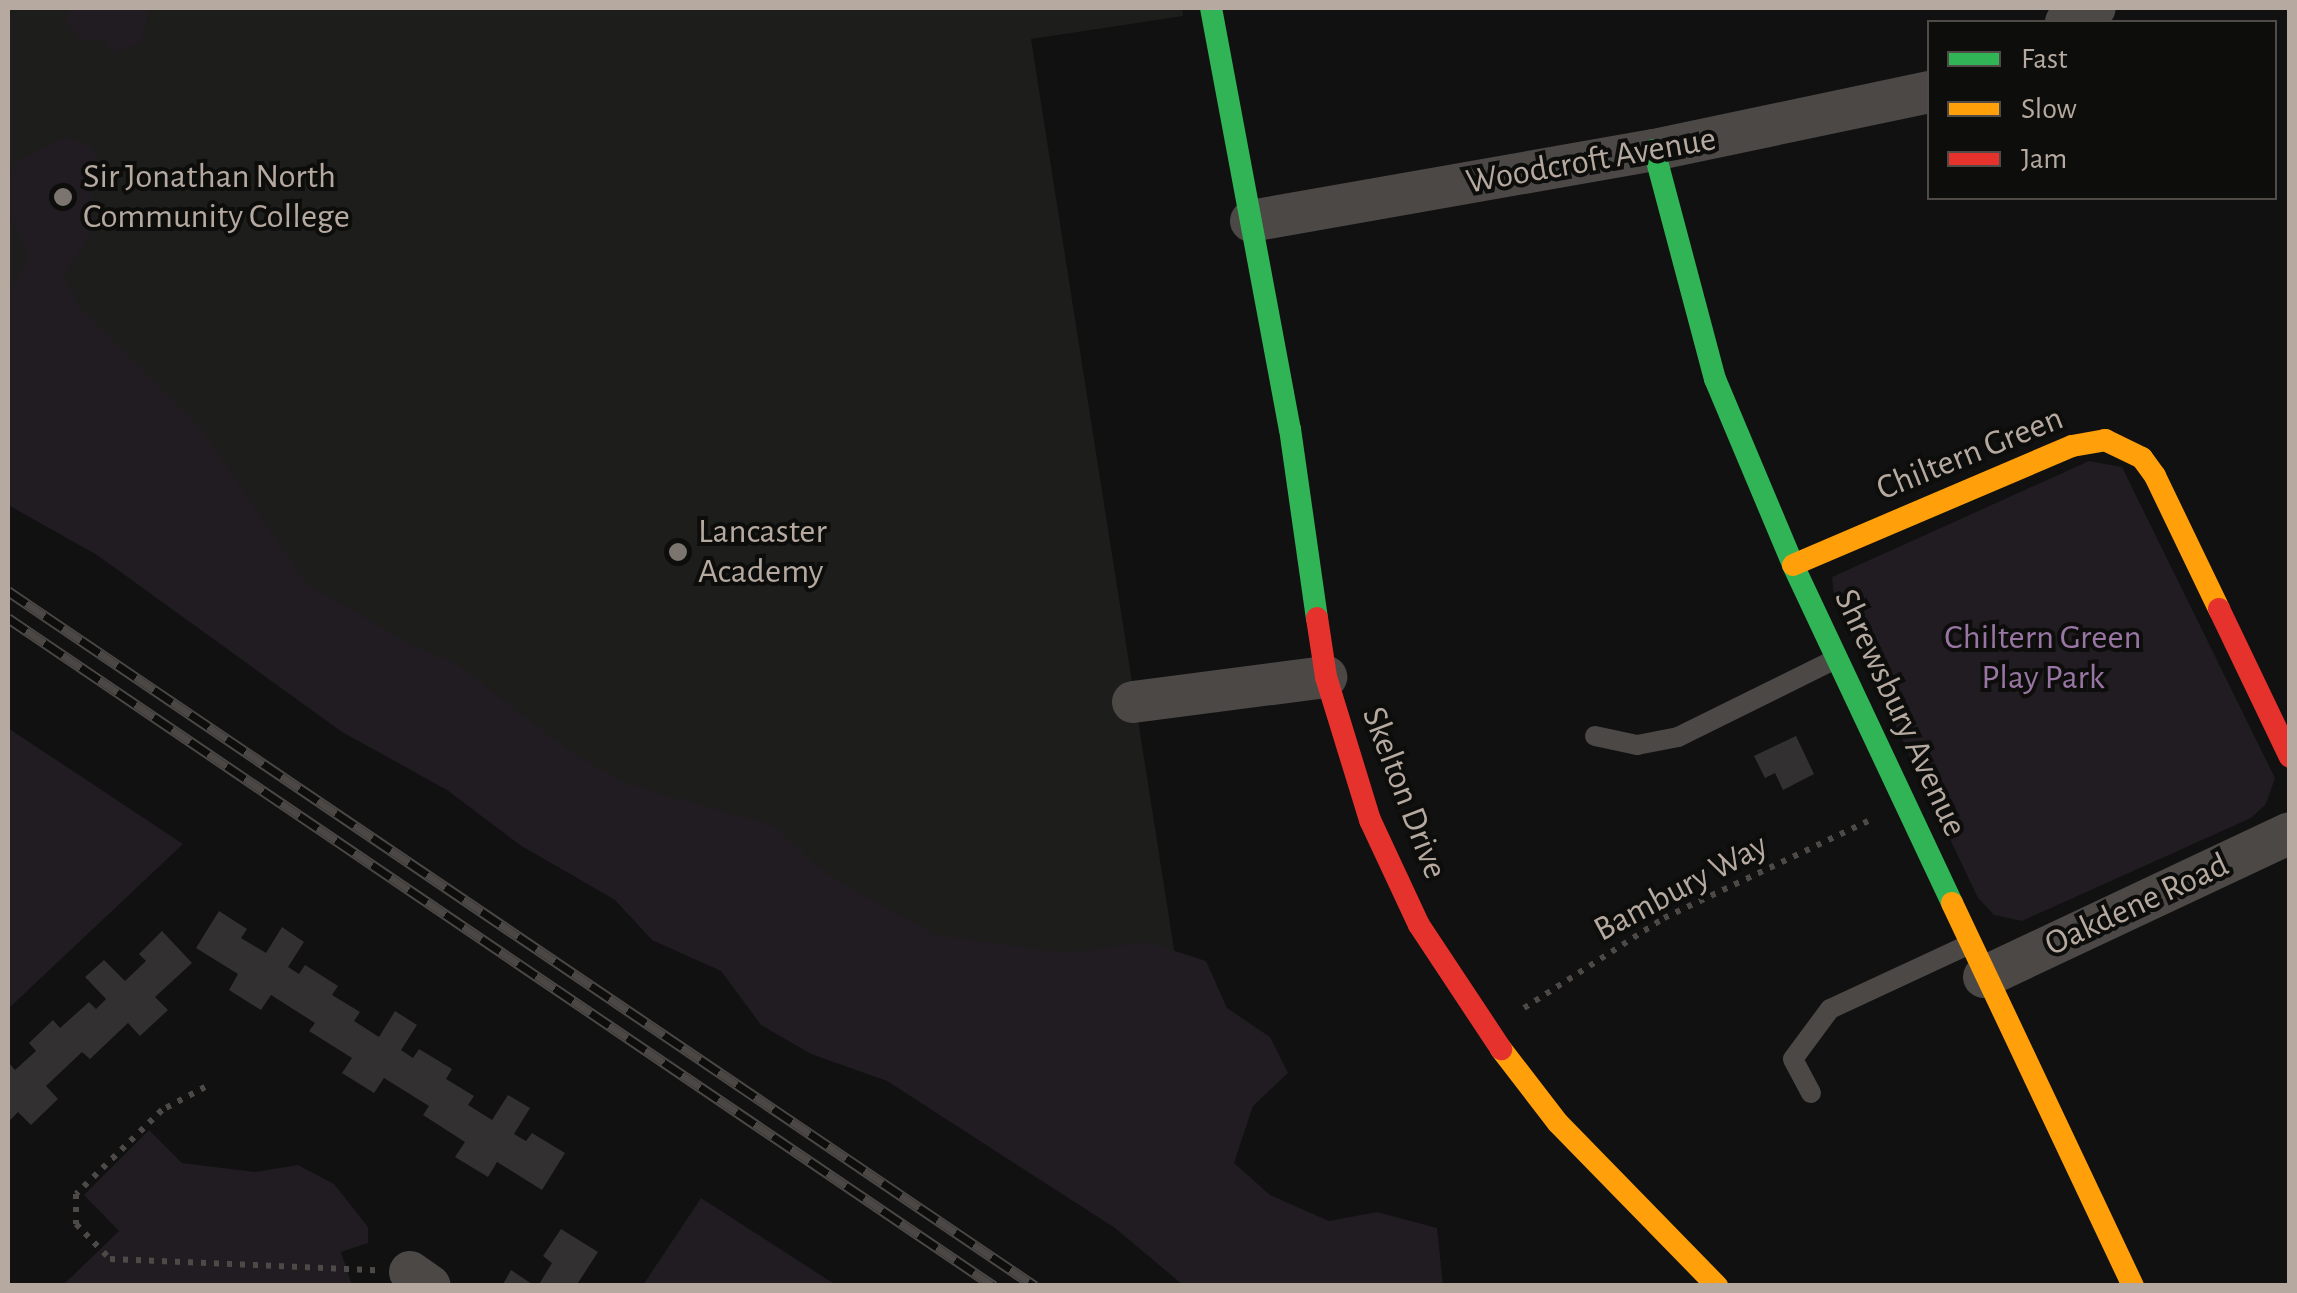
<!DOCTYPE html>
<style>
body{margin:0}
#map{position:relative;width:2297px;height:1293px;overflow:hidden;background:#111;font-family:"Alegreya Sans",sans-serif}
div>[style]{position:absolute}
.built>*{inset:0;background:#1d1d1b}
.green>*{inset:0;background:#211b22}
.building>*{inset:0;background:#323030}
.path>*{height:6px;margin-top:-3px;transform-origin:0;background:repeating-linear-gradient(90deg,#4c4946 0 5px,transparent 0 13px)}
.lane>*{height:20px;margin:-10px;padding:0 10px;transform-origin:10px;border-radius:10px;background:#4b4845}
.street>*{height:42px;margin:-21px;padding:0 21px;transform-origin:21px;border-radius:21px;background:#4b4845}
.fast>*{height:22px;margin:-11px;padding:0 11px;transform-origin:11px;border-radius:11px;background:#30b455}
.slow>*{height:22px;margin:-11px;padding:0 11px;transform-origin:11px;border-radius:11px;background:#ff9f0a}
.jam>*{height:22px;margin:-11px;padding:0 11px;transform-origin:11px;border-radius:11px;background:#e5322d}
.rail>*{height:11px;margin-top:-5.5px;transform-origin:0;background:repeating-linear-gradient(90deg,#0d0d0c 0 22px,#4a4745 0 44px);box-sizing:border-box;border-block:2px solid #4a4745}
.dots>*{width:28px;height:28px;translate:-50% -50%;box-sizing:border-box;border:5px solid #0d0d0c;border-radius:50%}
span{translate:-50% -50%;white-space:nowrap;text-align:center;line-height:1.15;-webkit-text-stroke:8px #0d0d0c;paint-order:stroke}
.street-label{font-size:35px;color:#b5a9a0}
.poi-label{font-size:35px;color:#b5a9a0}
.left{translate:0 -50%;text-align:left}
.park-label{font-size:35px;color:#9875a2}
.frame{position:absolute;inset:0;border:10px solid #b5a9a0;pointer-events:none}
.legend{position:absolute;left:1927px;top:20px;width:350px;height:180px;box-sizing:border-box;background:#0d0d0c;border:2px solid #504b47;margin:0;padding:12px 18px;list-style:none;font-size:30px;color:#b5a9a0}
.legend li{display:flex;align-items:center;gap:20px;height:50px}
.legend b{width:50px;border:2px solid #504b47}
</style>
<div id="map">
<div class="built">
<i style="clip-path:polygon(8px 8px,1182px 8px,1183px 16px,1031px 39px,1176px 962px,1183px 1105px,485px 718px,8px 386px)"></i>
</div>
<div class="green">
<i style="clip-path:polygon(70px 8px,149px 8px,142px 43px,112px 52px,102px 40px,80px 40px,66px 22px)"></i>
<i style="clip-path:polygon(67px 137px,93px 147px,101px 170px,90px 200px,96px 226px,63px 277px,81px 308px,199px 426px,307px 584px,414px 646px,454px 662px,571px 752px,627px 784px,774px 826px,825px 873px,935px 935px,1066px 953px,1147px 942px,1206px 961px,1227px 1008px,1270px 1037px,1288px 1073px,1253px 1106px,1234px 1163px,1270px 1195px,1329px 1221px,1377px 1212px,1437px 1228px,1443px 1285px,1183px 1285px,1115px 1228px,887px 1081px,811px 1054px,761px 1025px,721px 971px,652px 940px,615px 900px,520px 845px,447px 790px,342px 732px,97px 555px,8px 505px,8px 294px,29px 256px,8px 214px,8px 185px,14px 163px)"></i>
<i style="clip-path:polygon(2089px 461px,2122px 467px,2275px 778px,2266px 804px,2251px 818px,2022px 921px,1994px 915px,1978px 898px,1834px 596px,1832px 577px)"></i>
<i style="clip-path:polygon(8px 728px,183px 844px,8px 1009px)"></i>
<i style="clip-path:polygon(149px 1130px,182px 1163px,255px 1172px,298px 1165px,334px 1184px,368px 1227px,368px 1243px,341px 1252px,352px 1285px,63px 1285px,119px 1231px,84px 1195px)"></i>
<i style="clip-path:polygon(701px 1198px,836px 1285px,643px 1285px)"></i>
</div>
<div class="building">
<i style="clip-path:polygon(1796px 736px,1814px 774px,1783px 790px,1775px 773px,1765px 778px,1754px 756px)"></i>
<i style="clip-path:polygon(219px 911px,247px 929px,241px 938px,266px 953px,282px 927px,304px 942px,288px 967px,299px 974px,305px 965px,338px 986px,332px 995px,360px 1012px,354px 1021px,379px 1037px,395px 1011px,417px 1025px,401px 1050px,413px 1058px,419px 1049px,452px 1069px,446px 1079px,474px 1096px,468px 1105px,492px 1120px,508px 1095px,530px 1108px,514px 1134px,526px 1141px,532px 1133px,565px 1153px,542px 1190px,497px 1162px,488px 1177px,455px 1157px,465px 1142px,423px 1115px,429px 1106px,384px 1078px,374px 1093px,342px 1073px,352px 1058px,309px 1031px,315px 1023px,271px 995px,261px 1010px,229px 990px,238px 974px,196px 948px)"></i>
<i style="clip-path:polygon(162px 931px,192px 963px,155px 997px,168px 1010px,140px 1036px,128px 1023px,90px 1059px,82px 1052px,46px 1086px,58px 1099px,31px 1125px,18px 1112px,8px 1122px,8px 1062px,15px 1070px,36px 1051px,29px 1043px,53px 1020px,60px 1028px,89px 1002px,96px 1009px,106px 999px,85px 977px,104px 960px,125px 981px,146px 961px,139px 954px)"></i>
<i style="clip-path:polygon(561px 1229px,598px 1252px,576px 1286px,538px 1286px,552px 1263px,543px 1256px)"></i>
<i style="clip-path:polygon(511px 1270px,535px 1286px,502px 1286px)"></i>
</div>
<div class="path">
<i style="left:1524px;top:1008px;width:166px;rotate:-32.7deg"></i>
<i style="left:1664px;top:918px;width:226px;rotate:-25.4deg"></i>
<i style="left:205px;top:1087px;width:49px;rotate:151.9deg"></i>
<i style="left:162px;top:1110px;width:120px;rotate:135.7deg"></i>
<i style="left:76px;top:1194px;width:30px;rotate:90deg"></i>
<i style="left:76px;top:1224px;width:49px;rotate:45.8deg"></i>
<i style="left:110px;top:1259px;width:266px;rotate:2.4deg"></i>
</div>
<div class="lane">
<i style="left:1595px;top:736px;width:43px;rotate:12.1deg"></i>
<i style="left:1637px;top:745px;width:42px;rotate:-11deg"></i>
<i style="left:1678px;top:737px;width:174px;rotate:-26.3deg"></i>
<i style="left:1811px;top:1093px;width:38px;rotate:-118deg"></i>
<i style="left:1793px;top:1059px;width:62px;rotate:-53.5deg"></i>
<i style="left:1830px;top:1009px;width:152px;rotate:-24.9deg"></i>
</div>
<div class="street">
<i style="left:2066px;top:22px;width:32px;rotate:-26deg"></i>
<i style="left:1251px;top:221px;width:409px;rotate:-10deg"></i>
<i style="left:1654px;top:150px;width:282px;rotate:-11.9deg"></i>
<i style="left:1133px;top:702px;width:195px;rotate:-7.4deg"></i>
<i style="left:1984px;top:977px;width:338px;rotate:-25.2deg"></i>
<i style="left:410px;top:1272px;width:24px;rotate:35deg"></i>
</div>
<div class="fast">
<i style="left:1211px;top:8px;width:428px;rotate:79.4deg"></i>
<i style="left:1290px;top:429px;width:191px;rotate:81.9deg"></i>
<i style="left:1654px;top:150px;width:237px;rotate:75.1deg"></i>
<i style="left:1715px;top:379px;width:202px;rotate:67.2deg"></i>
<i style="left:1793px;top:565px;width:374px;rotate:64.8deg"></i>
</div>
<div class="slow">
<i style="left:1793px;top:565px;width:303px;rotate:-23.1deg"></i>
<i style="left:2072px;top:446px;width:34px;rotate:-10deg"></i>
<i style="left:2105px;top:440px;width:41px;rotate:25.9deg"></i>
<i style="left:2142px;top:458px;width:22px;rotate:54deg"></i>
<i style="left:2155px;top:476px;width:148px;rotate:64.3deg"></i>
<i style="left:1952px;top:903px;width:424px;rotate:64.7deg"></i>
<i style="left:1501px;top:1049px;width:93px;rotate:52.4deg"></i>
<i style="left:1558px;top:1123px;width:228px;rotate:45.7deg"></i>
</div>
<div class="jam">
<i style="left:2219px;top:609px;width:164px;rotate:64.4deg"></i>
<i style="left:1317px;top:618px;width:60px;rotate:81.3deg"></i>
<i style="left:1326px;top:677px;width:150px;rotate:72.9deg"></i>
<i style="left:1370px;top:820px;width:116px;rotate:65deg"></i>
<i style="left:1419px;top:925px;width:149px;rotate:56.5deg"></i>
</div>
<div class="rail">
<i style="left:8px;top:591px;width:1240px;rotate:34.09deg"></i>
<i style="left:8px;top:618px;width:1191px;rotate:34.12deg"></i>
</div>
<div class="dots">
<i style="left:63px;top:197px;background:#7c746e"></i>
<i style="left:678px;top:552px;background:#7c746e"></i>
</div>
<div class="street-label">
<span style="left:1591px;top:161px;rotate:-10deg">Woodcroft Avenue</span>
<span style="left:1970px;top:454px;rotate:-22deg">Chiltern Green</span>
<span style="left:1900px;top:713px;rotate:65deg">Shrewsbury Avenue</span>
<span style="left:1404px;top:793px;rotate:69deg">Skelton Drive</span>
<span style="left:1681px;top:888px;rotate:-28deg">Bambury Way</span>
<span style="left:2137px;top:905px;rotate:-25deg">Oakdene Road</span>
</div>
<div class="poi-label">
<span class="left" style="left:83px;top:197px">Sir Jonathan North<br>Community College</span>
<span class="left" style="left:698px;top:552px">Lancaster<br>Academy</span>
</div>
<div class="park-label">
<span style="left:2043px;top:658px">Chiltern Green<br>Play Park</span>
</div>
<div class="frame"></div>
<ul class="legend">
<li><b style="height:12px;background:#30b455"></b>Fast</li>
<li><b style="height:12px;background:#ff9f0a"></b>Slow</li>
<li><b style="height:12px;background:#e5322d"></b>Jam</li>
</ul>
</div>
